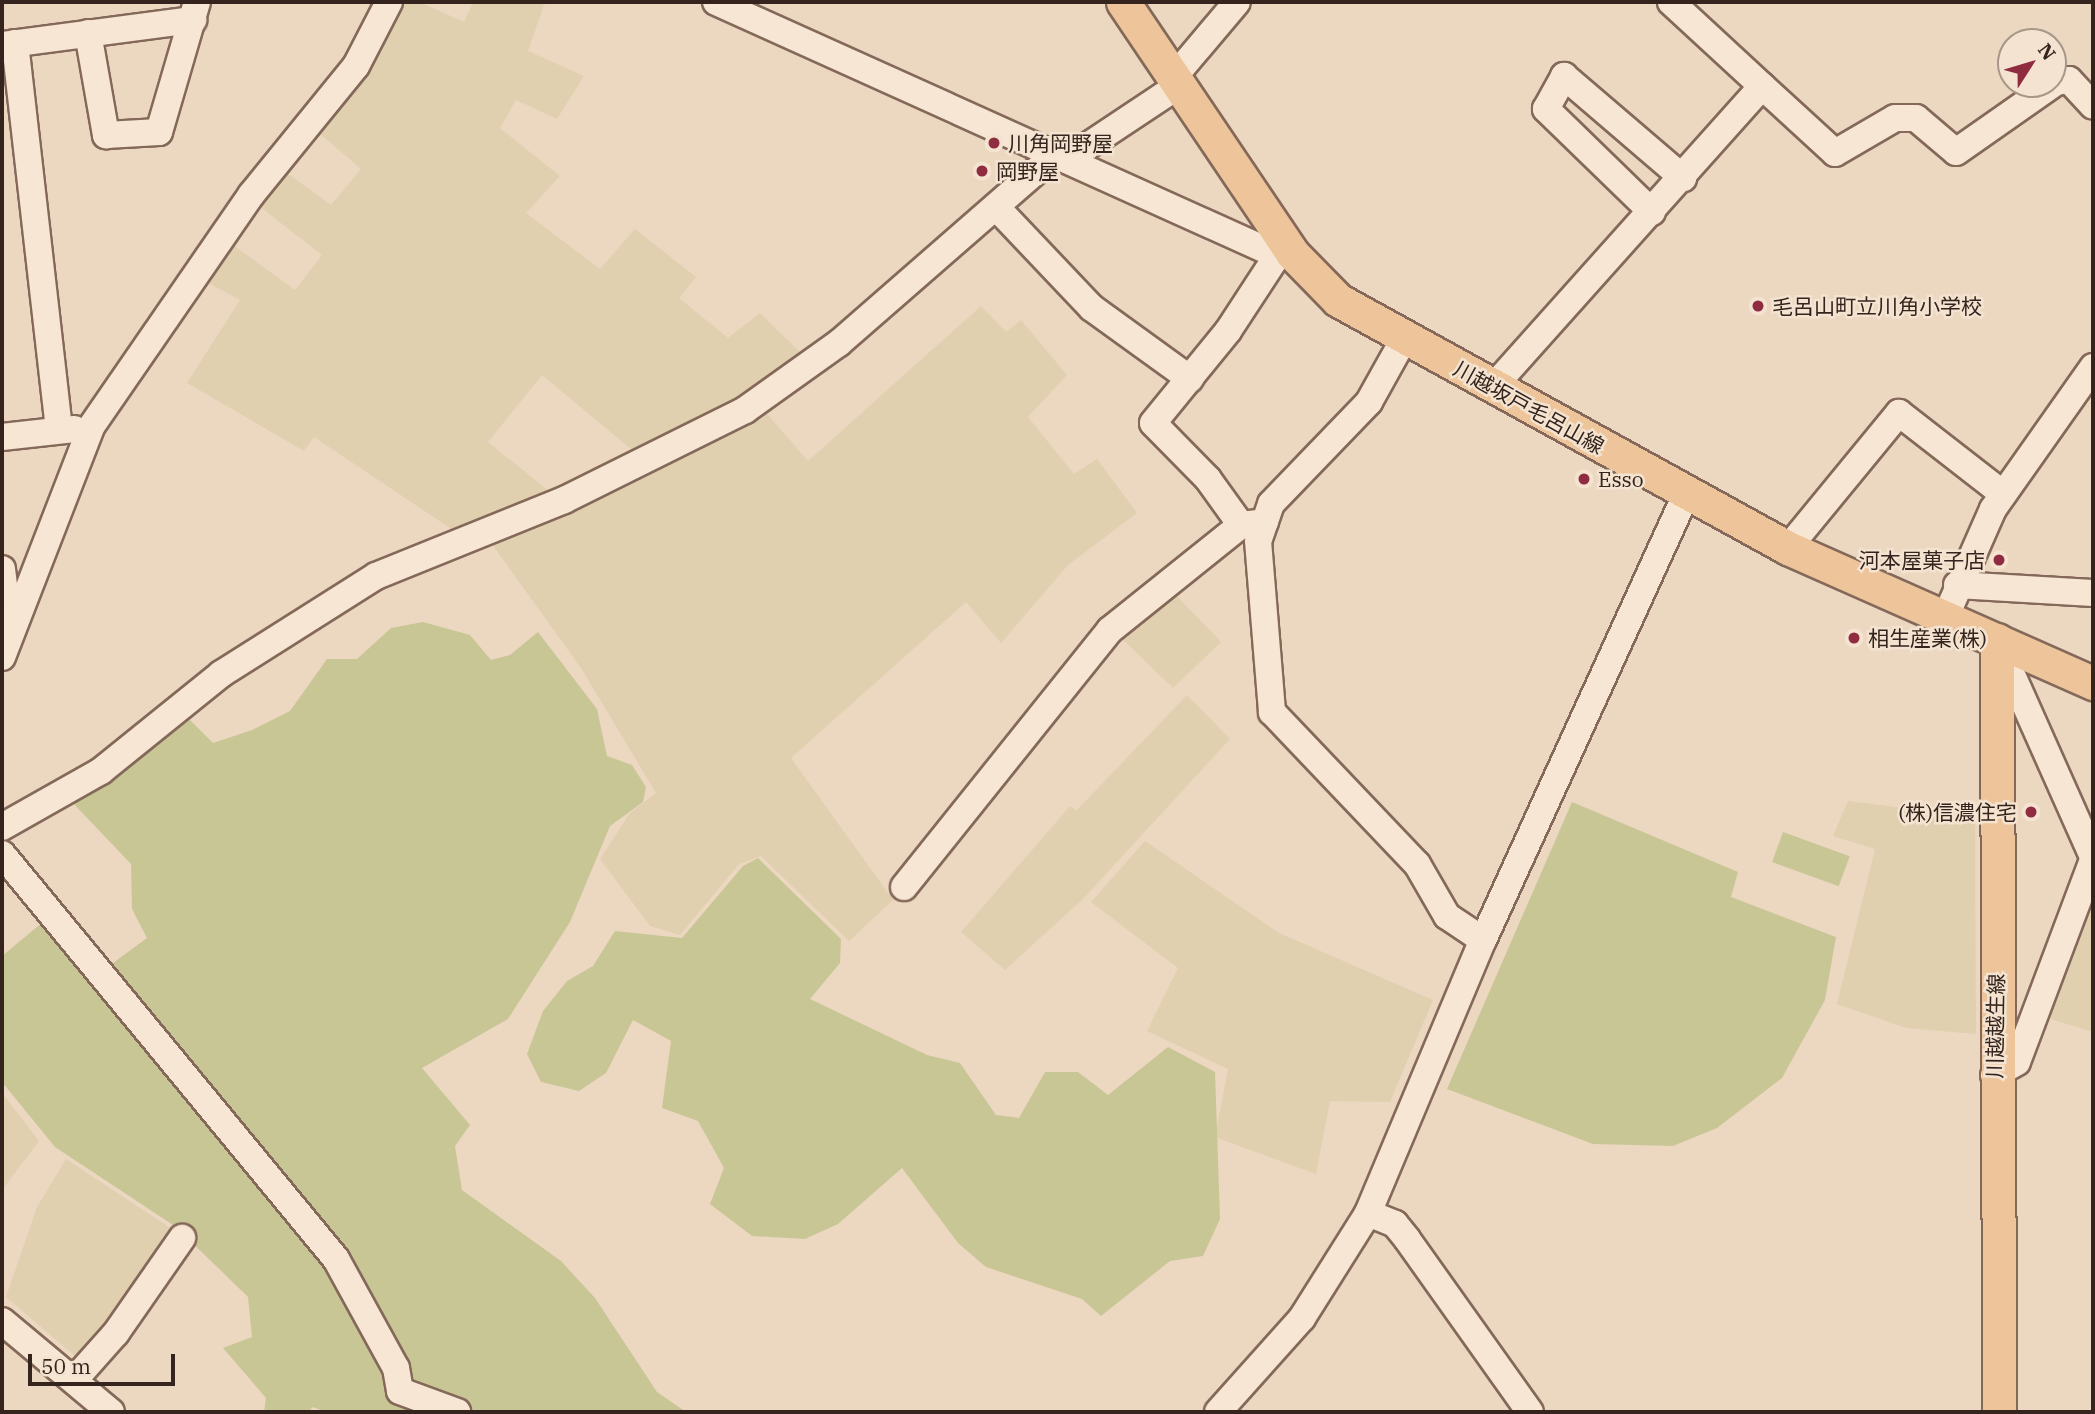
<!DOCTYPE html>
<meta charset="utf-8">
<style>
body{margin:0}
#map{position:relative;width:2095px;height:1414px;overflow:hidden;background:#ecd7c1;font-family:"IBM Plex Serif","Noto Sans JP",serif}
div>[style]{position:absolute}
.farmland>*{inset:0;background:#e1d0af}
.green>*{inset:0;background:#c9c696;transform-origin:0 0}
.roads{filter:drop-shadow(2px 0 #84695a) drop-shadow(-2px 0 #84695a) drop-shadow(0 2px #84695a) drop-shadow(0 -2px #84695a)}
.minor>*{height:26px;margin:-13px;padding:0 13px;transform-origin:13px;border-radius:13px;background:#f7e6d4}
.major>*{height:33px;margin:-16.5px;padding:0 16.5px;transform-origin:16.5px;border-radius:16.5px;background:#eec59a}
.dots>*{width:19px;height:19px;translate:-50% -50%;box-sizing:border-box;border:4px solid #f3e3d0;border-radius:50%}
span{translate:-50% -50%;white-space:nowrap;text-align:center;line-height:1.15;-webkit-text-stroke:5px #f3e3d0;paint-order:stroke}
.poi-label{font-size:21px;color:#34241d}
.left{translate:0 -50%;text-align:left}
.right{translate:-100% -50%;text-align:right}
.street-label{font-size:21px;color:#34241d}
.frame{position:absolute;inset:0;border:4px solid #34241d;pointer-events:none}
.north{position:absolute;left:1997px;top:28px;width:70px;height:70px;box-sizing:border-box;background:#f3e3d0;border:2px solid #a79788;border-radius:50%;rotate:53deg;font-size:19px;font-weight:700;line-height:28px;text-align:center;color:#34241d}
.north::after{content:'';display:block;margin:auto;width:24px;height:32px;background:#902c3f;clip-path:polygon(50% 0,100% 100%,50% 72%,0 100%)}
.scale{position:absolute;left:28px;top:1354px;width:147px;height:32px;box-sizing:border-box;border:4px solid #34241d;border-top:0;padding-left:9px;font-size:21px;line-height:24px;white-space:nowrap;color:#34241d;-webkit-text-stroke:5px #f3e3d0;paint-order:stroke}
</style>
<div id="map">
<div class="farmland">
<i style="clip-path:polygon(401px 2px,419px 2px,464px 22px,473px 2px,545px 2px,528px 51px,584px 76px,557px 119px,516px 100px,500px 128px,560px 176px,526px 213px,600px 269px,635px 229px,696px 277px,679px 298px,728px 338px,760px 313px,805px 357px,643px 459px,542px 375px,488px 442px,554px 495px,453px 530px,314px 437px,304px 451px,187px 383px,240px 300px,201px 279px,229px 242px,295px 290px,322px 255px,259px 206px,287px 173px,331px 205px,361px 169px,313px 128px)"></i>
<i style="clip-path:polygon(981px 306px,1006px 332px,1021px 320px,1067px 375px,1028px 417px,1074px 474px,1097px 459px,1137px 513px,1068px 565px,1001px 643px,966px 602px,791px 758px,893px 900px,849px 941px,761px 856px,739px 864px,680px 935px,650px 926px,600px 859px,630px 813px,656px 793px,581px 668px,489px 540px,762px 408px,808px 461px)"></i>
<i style="clip-path:polygon(1174px 593px,1221px 642px,1173px 688px,1118px 635px)"></i>
<i style="clip-path:polygon(1187px 695px,1230px 739px,1083px 899px,1005px 970px,961px 932px,1070px 806px,1076px 811px)"></i>
<i style="clip-path:polygon(1848px 801px,1975px 817px,1976px 1034px,1906px 1028px,1837px 1004px,1875px 849px,1833px 836px)"></i>
<i style="clip-path:polygon(1145px 841px,1279px 933px,1433px 1000px,1390px 1102px,1330px 1101px,1316px 1174px,1215px 1137px,1228px 1069px,1147px 1031px,1178px 968px,1091px 902px)"></i>
<i style="clip-path:polygon(2093px 888px,2093px 1032px,2041px 1016px)"></i>
<i style="clip-path:polygon(2px 1093px,39px 1141px,2px 1190px)"></i>
<i style="clip-path:polygon(66px 1159px,175px 1231px,82px 1362px,6px 1297px,37px 1207px)"></i>
</div>
<div class="green">
<i style="clip-path:polygon(423px 622px,470px 635px,491px 660px,510px 655px,538px 632px,597px 709px,607px 756px,632px 765px,646px 787px,643px 802px,610px 826px,570px 922px,508px 1019px,422px 1068px,470px 1125px,455px 1146px,462px 1190px,561px 1261px,595px 1298px,657px 1392px,686px 1412px,325px 1412px,313px 1407px,308px 1412px,264px 1412px,266px 1398px,223px 1348px,252px 1337px,248px 1297px,176px 1227px,55px 1147px,2px 1082px,2px 956px,43px 922px,82px 932px,113px 963px,147px 938px,132px 909px,131px 864px,70px 800px,185px 715px,213px 743px,252px 730px,290px 711px,327px 659px,357px 659px,391px 628px)"></i>
<i style="clip-path:polygon(1572px 802px,1738px 872px,1731px 897px,1836px 937px,1825px 1000px,1782px 1078px,1717px 1128px,1673px 1146px,1593px 1144px,1447px 1089px)"></i>
<i style="left:1783px;top:832px;width:71px;height:32px;rotate:20deg"></i>
<i style="clip-path:polygon(758px 858px,841px 939px,840px 963px,810px 999px,927px 1055px,960px 1063px,996px 1115px,1019px 1118px,1045px 1072px,1078px 1072px,1108px 1095px,1168px 1047px,1215px 1072px,1220px 1219px,1203px 1256px,1170px 1261px,1101px 1316px,1082px 1299px,986px 1267px,958px 1243px,902px 1168px,838px 1224px,805px 1239px,752px 1236px,710px 1204px,724px 1168px,698px 1121px,662px 1108px,671px 1041px,633px 1020px,606px 1073px,579px 1091px,541px 1082px,527px 1054px,543px 1011px,567px 981px,593px 966px,615px 931px,682px 938px,743px 866px)"></i>
</div>
<div class="roads">
<div class="minor">
<i style="left:716px;top:2px;width:606px;rotate:24.28deg"></i>
<i style="left:1268px;top:251px;width:24px;rotate:5deg"></i>
<i style="left:88px;top:33px;width:104px;rotate:80deg"></i>
<i style="left:106px;top:135px;width:53px;rotate:-3.2deg"></i>
<i style="left:159px;top:132px;width:135px;rotate:-73.7deg"></i>
<i style="left:15px;top:43px;width:389px;rotate:83.5deg"></i>
<i style="left:2px;top:45px;width:193px;rotate:-7.5deg"></i>
<i style="left:1173px;top:78px;width:99px;rotate:-49.9deg"></i>
<i style="left:1762px;top:86px;width:99px;rotate:42.5deg"></i>
<i style="left:1835px;top:153px;width:69px;rotate:-30.3deg"></i>
<i style="left:1895px;top:118px;width:21px"></i>
<i style="left:1916px;top:118px;width:52px;rotate:40.4deg"></i>
<i style="left:1956px;top:152px;width:122px;rotate:-35deg"></i>
<i style="left:2056px;top:82px;width:13px;rotate:-9deg"></i>
<i style="left:2069px;top:80px;width:35px;rotate:47deg"></i>
<i style="left:1071px;top:157px;width:128px;rotate:-33.6deg"></i>
<i style="left:996px;top:207px;width:139px;rotate:46.5deg"></i>
<i style="left:1092px;top:308px;width:121px;rotate:35.9deg"></i>
<i style="left:1652px;top:212px;width:148px;rotate:-135.8deg"></i>
<i style="left:1546px;top:109px;width:38px;rotate:-61deg"></i>
<i style="left:1564px;top:76px;width:157px;rotate:40.6deg"></i>
<i style="left:1404px;top:339px;width:72px;rotate:119.1deg"></i>
<i style="left:1369px;top:402px;width:141px;rotate:133.9deg"></i>
<i style="left:1271px;top:504px;width:39px;rotate:109deg"></i>
<i style="left:1258px;top:541px;width:172px;rotate:85.3deg"></i>
<i style="left:1272px;top:712px;width:210px;rotate:46.4deg"></i>
<i style="left:1417px;top:864px;width:60px;rotate:60deg"></i>
<i style="left:1447px;top:916px;width:43px;rotate:33.7deg"></i>
<i style="left:1494px;top:386px;width:402px;rotate:-48.2deg"></i>
<i style="left:1762px;top:86px;width:124px;rotate:-137.3deg"></i>
<i style="left:2px;top:437px;width:73px;rotate:-6.3deg"></i>
<i style="left:1241px;top:525px;width:57px;rotate:-125.7deg"></i>
<i style="left:1208px;top:479px;width:78px;rotate:-134.5deg"></i>
<i style="left:1153px;top:423px;width:119px;rotate:-50.8deg"></i>
<i style="left:1228px;top:331px;width:93px;rotate:-56.8deg"></i>
<i style="left:1788px;top:548px;width:175px;rotate:-50.6deg"></i>
<i style="left:1899px;top:413px;width:132px;rotate:37.9deg"></i>
<i style="left:2px;top:569px;width:65px;rotate:83deg"></i>
<i style="left:1957px;top:585px;width:136px;rotate:3.4deg"></i>
<i style="left:1945px;top:618px;width:119px;rotate:-66.2deg"></i>
<i style="left:1993px;top:509px;width:174px;rotate:-54.8deg"></i>
<i style="left:2000px;top:648px;width:229px;rotate:66deg"></i>
<i style="left:2px;top:657px;width:247px;rotate:-68.8deg"></i>
<i style="left:91px;top:427px;width:282px;rotate:-55.4deg"></i>
<i style="left:251px;top:195px;width:166px;rotate:-50.9deg"></i>
<i style="left:356px;top:66px;width:72px;rotate:-62.7deg"></i>
<i style="left:2px;top:827px;width:114px;rotate:-29.5deg"></i>
<i style="left:101px;top:771px;width:154px;rotate:-38.9deg"></i>
<i style="left:221px;top:674px;width:183px;rotate:-32.3deg"></i>
<i style="left:376px;top:576px;width:203px;rotate:-22deg"></i>
<i style="left:564px;top:500px;width:202px;rotate:-26.4deg"></i>
<i style="left:745px;top:410px;width:115px;rotate:-35.5deg"></i>
<i style="left:839px;top:343px;width:291px;rotate:-41.1deg"></i>
<i style="left:2px;top:854px;width:525px;rotate:50.49deg"></i>
<i style="left:336px;top:1259px;width:124px;rotate:61.2deg"></i>
<i style="left:396px;top:1368px;width:23px;rotate:80deg"></i>
<i style="left:400px;top:1391px;width:61px;rotate:20.2deg"></i>
<i style="left:904px;top:887px;width:329px;rotate:-51.3deg"></i>
<i style="left:1110px;top:630px;width:168px;rotate:-38.7deg"></i>
<i style="left:1241px;top:525px;width:24px;rotate:-7deg"></i>
<i style="left:1994px;top:1075px;width:26px;rotate:-29deg"></i>
<i style="left:2017px;top:1062px;width:216px;rotate:-69.4deg"></i>
<i style="left:1368px;top:1213px;width:29px;rotate:22deg"></i>
<i style="left:1395px;top:1224px;width:19px;rotate:51deg"></i>
<i style="left:1407px;top:1239px;width:212px;rotate:54.6deg"></i>
<i style="left:2px;top:1321px;width:142px;rotate:39.9deg"></i>
<i style="left:75px;top:1379px;width:62px;rotate:-48.3deg"></i>
<i style="left:116px;top:1333px;width:116px;rotate:-55.2deg"></i>
<i style="left:1218px;top:1412px;width:126px;rotate:-48.2deg"></i>
<i style="left:1302px;top:1318px;width:124px;rotate:-57.8deg"></i>
<i style="left:1368px;top:1213px;width:296px;rotate:-67.2deg"></i>
<i style="left:1483px;top:940px;width:489px;rotate:-65.5deg"></i>
</div>
<div class="major">
<i style="left:1123px;top:2px;width:303px;rotate:56deg"></i>
<i style="left:1292px;top:253px;width:66px;rotate:45.6deg"></i>
<i style="left:1338px;top:300px;width:514px;rotate:28.86deg"></i>
<i style="left:1788px;top:548px;width:334px;rotate:23.9deg"></i>
<i style="left:1997px;top:640px;width:772px;rotate:89.85deg"></i>
</div>
</div>
<div class="dots">
<i style="left:994px;top:143px;background:#902c3f"></i>
<i style="left:982px;top:171px;background:#902c3f"></i>
<i style="left:1758px;top:306px;background:#902c3f"></i>
<i style="left:1584px;top:479px;background:#902c3f"></i>
<i style="left:1999px;top:560px;background:#902c3f"></i>
<i style="left:1854px;top:638px;background:#902c3f"></i>
<i style="left:2031px;top:812px;background:#902c3f"></i>
</div>
<div class="poi-label">
<span class="left" style="left:1008px;top:143px">川角岡野屋</span>
<span class="left" style="left:996px;top:171px">岡野屋</span>
<span class="left" style="left:1772px;top:306px">毛呂山町立川角小学校</span>
<span class="left" style="left:1598px;top:479px">Esso</span>
<span class="right" style="left:1985px;top:560px">河本屋菓子店</span>
<span class="left" style="left:1868px;top:638px">相生産業(株)</span>
<span class="right" style="left:2017px;top:812px">(株)信濃住宅</span>
</div>
<div class="street-label">
<span style="left:1529px;top:407px;rotate:29deg">川越坂戸毛呂山線</span>
<span style="left:1995px;top:1026px;rotate:-89deg">川越越生線</span>
</div>
<div class="frame"></div>
<div class="north">N</div>
<div class="scale">50 m</div>
</div>
